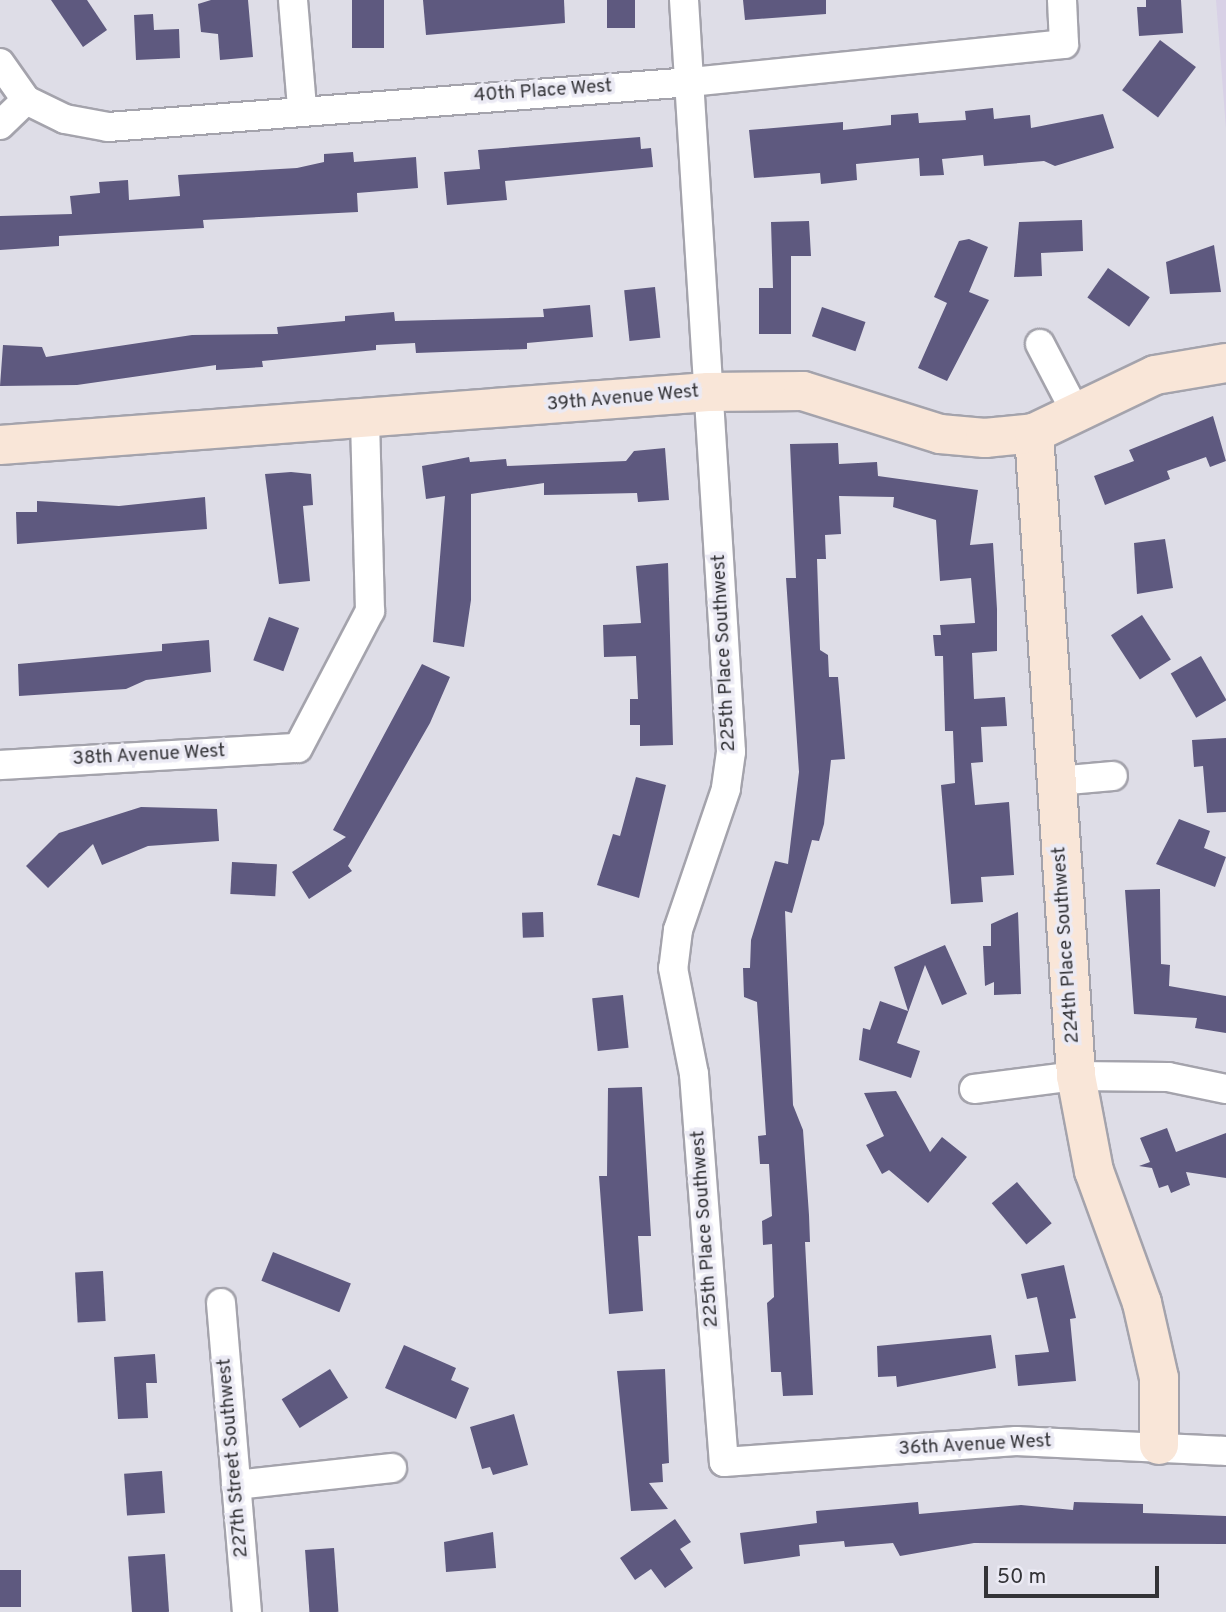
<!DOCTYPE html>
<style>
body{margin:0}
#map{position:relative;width:1226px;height:1612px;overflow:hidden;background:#dedde7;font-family:Overpass,sans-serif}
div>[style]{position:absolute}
.education>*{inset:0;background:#d8d1e6}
.building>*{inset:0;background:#5e597f;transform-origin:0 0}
.roads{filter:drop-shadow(2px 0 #a4a3ac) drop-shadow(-2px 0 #a4a3ac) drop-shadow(0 2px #a4a3ac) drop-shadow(0 -2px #a4a3ac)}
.street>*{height:28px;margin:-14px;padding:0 14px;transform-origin:14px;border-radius:14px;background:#fff}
.secondary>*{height:38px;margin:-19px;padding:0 19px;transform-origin:19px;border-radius:19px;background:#f9e6d8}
span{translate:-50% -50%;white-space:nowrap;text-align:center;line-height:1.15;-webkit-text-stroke:7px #ebeaf4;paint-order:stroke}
.street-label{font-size:19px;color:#333337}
.scale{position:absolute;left:984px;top:1566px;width:175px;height:32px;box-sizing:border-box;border:4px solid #333337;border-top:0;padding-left:9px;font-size:21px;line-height:24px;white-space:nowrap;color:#333337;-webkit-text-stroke:5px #ebeaf4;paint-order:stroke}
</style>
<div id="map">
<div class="education">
<i style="clip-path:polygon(1216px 0,1226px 0,1226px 129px)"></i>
</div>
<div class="building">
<i style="clip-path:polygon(51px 0,87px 0,107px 30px,83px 47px)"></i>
<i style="clip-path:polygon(211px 0,248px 0,253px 57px,220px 60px,218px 34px,201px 32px,198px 4px)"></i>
<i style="left:352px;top:0;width:32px;height:48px"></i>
<i style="clip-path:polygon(423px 0,564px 0,565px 23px,426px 35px)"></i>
<i style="left:607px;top:0;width:28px;height:28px"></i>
<i style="clip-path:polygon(743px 0,826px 0,826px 14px,745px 20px)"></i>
<i style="clip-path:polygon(1146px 0,1181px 0,1183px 33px,1139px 36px,1137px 7px,1146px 7px)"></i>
<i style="clip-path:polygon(153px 14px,154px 30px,179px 29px,180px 58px,136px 60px,134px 15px)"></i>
<i style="left:1160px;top:40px;width:45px;height:63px;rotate:37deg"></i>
<i style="clip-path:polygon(993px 108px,994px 119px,1030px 115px,1031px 128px,1103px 114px,1114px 148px,1055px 166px,1044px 161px,984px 166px,983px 155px,942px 159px,944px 175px,920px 176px,919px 158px,856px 164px,857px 180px,821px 184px,820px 173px,754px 178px,749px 130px,843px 122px,843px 130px,891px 125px,891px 115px,918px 113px,919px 123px,966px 120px,965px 111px)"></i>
<i style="clip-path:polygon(640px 137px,641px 149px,651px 148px,653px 167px,505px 181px,507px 200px,447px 205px,444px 172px,480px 169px,478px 150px)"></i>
<i style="clip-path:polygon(353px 152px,354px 162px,416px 157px,418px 188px,357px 193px,358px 212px,203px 220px,204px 228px,59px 236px,59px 246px,0 250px,0 216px,72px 214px,70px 196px,100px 193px,99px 182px,128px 180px,129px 200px,180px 196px,178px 175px,297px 168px,324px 162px,324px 154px)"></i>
<i style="clip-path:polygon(1082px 220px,1083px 251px,1041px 253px,1042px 276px,1014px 277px,1019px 222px)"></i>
<i style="clip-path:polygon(809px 221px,811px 256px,791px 256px,791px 334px,759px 334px,759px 288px,773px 288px,771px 222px)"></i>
<i style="clip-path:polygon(969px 239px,988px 247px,969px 292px,989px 300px,947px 381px,918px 368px,947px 303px,934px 297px,959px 241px)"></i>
<i style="clip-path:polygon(1214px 245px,1221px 292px,1170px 294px,1166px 262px)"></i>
<i style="left:1108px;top:268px;width:51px;height:36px;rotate:35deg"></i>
<i style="left:655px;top:287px;width:51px;height:31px;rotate:84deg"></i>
<i style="clip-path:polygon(590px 305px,593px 337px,527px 343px,527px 349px,416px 353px,415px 343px,376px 345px,376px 350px,262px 361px,263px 367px,216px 370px,216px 365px,77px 385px,0 386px,3px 345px,42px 347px,46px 357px,192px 335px,278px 334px,277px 327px,345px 321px,345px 316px,394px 312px,395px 321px,544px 317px,543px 309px)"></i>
<i style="left:822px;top:307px;width:46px;height:31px;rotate:19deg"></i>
<i style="clip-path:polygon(1213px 416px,1226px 461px,1210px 467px,1206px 457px,1167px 471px,1170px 479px,1105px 505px,1094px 476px,1134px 461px,1129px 450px)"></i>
<i style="clip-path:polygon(838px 443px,839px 464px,877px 462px,878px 476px,978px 490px,970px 545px,993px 543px,997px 609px,997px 651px,972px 653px,974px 699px,1005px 697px,1007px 726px,981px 727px,983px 762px,971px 763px,975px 805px,1009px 802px,1014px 875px,981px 877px,983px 902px,951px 904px,941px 785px,955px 783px,953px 731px,945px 731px,943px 656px,935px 656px,933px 635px,941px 635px,940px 625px,975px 623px,971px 578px,940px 581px,936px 520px,893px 507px,894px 497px,839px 496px,841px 534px,825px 535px,826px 559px,817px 559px,820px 650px,828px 655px,829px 677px,838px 677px,845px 759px,831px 760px,824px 824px,819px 841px,812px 840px,792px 913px,785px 911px,793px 1105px,803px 1130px,809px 1215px,810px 1242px,805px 1242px,813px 1395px,783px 1396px,781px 1372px,771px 1372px,767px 1303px,774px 1297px,772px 1244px,763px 1245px,762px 1221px,772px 1216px,769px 1164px,760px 1164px,758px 1136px,766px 1135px,757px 1002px,744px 997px,743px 968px,750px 968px,751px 940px,775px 861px,788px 864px,799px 772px,786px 578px,796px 578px,790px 444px)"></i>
<i style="clip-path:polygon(665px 448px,669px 500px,638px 502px,637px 493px,544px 495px,544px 483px,471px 494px,471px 600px,464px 647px,433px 642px,445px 496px,426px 499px,422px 466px,469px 457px,470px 462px,506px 459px,507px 466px,626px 461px,634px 451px)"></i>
<i style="clip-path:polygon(291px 472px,311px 474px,313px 505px,303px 506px,310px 581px,279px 584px,265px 474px)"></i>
<i style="clip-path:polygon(205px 497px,207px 529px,17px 544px,16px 512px,37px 512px,37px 501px,119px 506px)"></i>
<i style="clip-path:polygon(1165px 539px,1173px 588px,1137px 594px,1134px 543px)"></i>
<i style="clip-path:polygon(668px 563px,673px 745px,640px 746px,640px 725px,630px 725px,630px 699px,638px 699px,636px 656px,604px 657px,603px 625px,641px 623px,636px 566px)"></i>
<i style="left:1142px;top:615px;width:53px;height:37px;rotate:57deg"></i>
<i style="left:269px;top:617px;width:32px;height:46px;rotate:20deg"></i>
<i style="clip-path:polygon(209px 640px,211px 672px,146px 680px,126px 689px,19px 696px,18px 664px,162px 651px,162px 644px)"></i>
<i style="left:1201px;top:656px;width:51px;height:35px;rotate:60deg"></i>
<i style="clip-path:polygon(422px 664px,450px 677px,430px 723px,348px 866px,352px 871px,309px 899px,292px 872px,346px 837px,333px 830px)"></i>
<i style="clip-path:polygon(1226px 738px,1226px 812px,1207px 813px,1203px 766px,1194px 767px,1192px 740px)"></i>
<i style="clip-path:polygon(636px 777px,666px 785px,639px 898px,597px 885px,613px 834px,620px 836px)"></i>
<i style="clip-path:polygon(141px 807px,217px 809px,219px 841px,148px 846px,102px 865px,93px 844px,48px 888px,26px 866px,59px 833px)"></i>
<i style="clip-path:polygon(1179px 819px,1210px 831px,1204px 848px,1226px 857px,1215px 887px,1156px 864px)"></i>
<i style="left:232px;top:862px;width:45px;height:32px;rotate:3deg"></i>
<i style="clip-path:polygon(1160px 889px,1161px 964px,1170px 965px,1169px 986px,1226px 996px,1226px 1033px,1195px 1028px,1197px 1018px,1134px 1014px,1125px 890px)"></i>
<i style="left:543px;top:912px;width:25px;height:21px;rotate:88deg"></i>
<i style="clip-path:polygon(1018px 912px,1021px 994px,994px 995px,994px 982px,985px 986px,983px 946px,991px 946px,991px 924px)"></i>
<i style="clip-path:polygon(945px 945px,967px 994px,942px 1005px,925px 965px,897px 1043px,920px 1051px,911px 1078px,859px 1060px,863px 1028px,870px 1030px,880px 1001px,908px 1011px,894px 967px)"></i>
<i style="left:623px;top:995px;width:53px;height:31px;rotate:84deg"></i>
<i style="clip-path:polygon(642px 1087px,651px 1236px,638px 1236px,643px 1311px,609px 1314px,599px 1176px,607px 1176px,608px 1088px)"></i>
<i style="clip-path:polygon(896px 1091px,930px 1152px,942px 1137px,967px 1157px,928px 1203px,889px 1170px,882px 1174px,866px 1145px,884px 1136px,864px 1093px)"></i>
<i style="clip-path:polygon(1167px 1128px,1176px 1152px,1226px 1133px,1226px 1178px,1186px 1172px,1190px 1185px,1171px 1193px,1168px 1185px,1159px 1188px,1152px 1168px,1139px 1166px,1150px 1162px,1140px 1138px)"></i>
<i style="left:1017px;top:1182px;width:54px;height:33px;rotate:50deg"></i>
<i style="left:273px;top:1252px;width:84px;height:31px;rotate:22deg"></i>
<i style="clip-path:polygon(1064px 1265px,1076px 1318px,1070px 1319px,1076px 1381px,1018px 1386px,1015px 1355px,1049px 1352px,1037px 1297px,1027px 1299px,1021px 1274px)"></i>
<i style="left:103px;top:1271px;width:50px;height:28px;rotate:87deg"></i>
<i style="clip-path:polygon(991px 1335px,996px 1368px,897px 1387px,896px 1376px,878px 1377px,877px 1346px)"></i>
<i style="clip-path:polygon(404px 1345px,456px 1368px,451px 1380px,469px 1388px,456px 1419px,385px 1388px)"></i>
<i style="clip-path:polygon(155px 1354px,157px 1383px,146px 1383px,148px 1418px,118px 1419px,114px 1357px)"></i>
<i style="left:330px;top:1369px;width:34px;height:57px;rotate:58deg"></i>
<i style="clip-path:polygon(665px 1369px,669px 1463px,662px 1464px,663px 1482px,649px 1483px,668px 1509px,631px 1511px,617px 1371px)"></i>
<i style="clip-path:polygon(514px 1414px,528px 1465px,493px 1475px,490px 1467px,482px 1469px,470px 1427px)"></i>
<i style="left:162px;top:1471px;width:42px;height:38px;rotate:86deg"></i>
<i style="clip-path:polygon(918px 1502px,919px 1514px,1021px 1505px,1073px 1510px,1074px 1502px,1143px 1504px,1143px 1513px,1226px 1516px,1226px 1544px,974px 1543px,900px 1556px,893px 1543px,845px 1547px,844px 1541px,799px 1545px,800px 1556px,744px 1564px,740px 1533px,817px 1523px,816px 1511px)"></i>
<i style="clip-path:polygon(675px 1519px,691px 1542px,680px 1549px,693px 1568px,665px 1588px,651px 1569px,635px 1580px,620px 1558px)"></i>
<i style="clip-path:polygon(493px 1532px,496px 1568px,446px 1572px,444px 1542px)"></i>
<i style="left:334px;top:1548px;width:64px;height:29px;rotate:86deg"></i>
<i style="left:165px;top:1554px;width:58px;height:37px;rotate:86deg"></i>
<i style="left:0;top:1570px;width:21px;height:37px"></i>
</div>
<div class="roads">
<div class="street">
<i style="left:293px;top:0;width:108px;rotate:85.2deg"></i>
<i style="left:684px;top:0;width:753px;rotate:86.42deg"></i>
<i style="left:731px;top:752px;width:37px;rotate:98deg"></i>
<i style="left:726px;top:789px;width:149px;rotate:108.8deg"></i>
<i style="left:678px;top:930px;width:38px;rotate:97deg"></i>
<i style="left:673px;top:968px;width:108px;rotate:78.8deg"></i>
<i style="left:694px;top:1074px;width:389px;rotate:85.6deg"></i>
<i style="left:724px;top:1462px;width:293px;rotate:-4.1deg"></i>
<i style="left:1016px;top:1441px;width:210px;rotate:2.7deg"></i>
<i style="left:0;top:63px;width:45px;rotate:54.9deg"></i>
<i style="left:26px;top:100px;width:36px;rotate:136deg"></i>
<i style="left:26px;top:100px;width:43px;rotate:26deg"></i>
<i style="left:65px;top:119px;width:44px;rotate:10.5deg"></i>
<i style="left:108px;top:127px;width:585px;rotate:-4.41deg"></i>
<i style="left:691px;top:82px;width:375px;rotate:-5.8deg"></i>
<i style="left:1064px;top:44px;width:44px;rotate:-92.6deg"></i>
<i style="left:1040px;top:344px;width:76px;rotate:62.4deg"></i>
<i style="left:0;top:765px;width:298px;rotate:-3.3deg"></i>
<i style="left:298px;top:748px;width:155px;rotate:-62.3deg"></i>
<i style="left:370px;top:611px;width:190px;rotate:-91.5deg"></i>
<i style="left:1057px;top:781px;width:56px;rotate:-5.1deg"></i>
<i style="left:974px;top:1089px;width:103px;rotate:-7.3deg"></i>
<i style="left:1076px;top:1076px;width:92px;rotate:0.6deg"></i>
<i style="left:1168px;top:1077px;width:59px;rotate:11.7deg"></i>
<i style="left:221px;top:1303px;width:310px;rotate:85.2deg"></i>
<i style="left:236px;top:1485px;width:157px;rotate:-6.2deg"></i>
</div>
<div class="secondary">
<i style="left:1034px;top:433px;width:644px;rotate:86.26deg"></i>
<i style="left:1076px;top:1076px;width:97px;rotate:79.3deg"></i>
<i style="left:1094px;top:1171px;width:140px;rotate:70deg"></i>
<i style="left:1142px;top:1303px;width:77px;rotate:77.2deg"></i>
<i style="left:1159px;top:1378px;width:67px;rotate:90deg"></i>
<i style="left:0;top:445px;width:710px;rotate:-4.28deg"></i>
<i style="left:708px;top:392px;width:95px;rotate:-0.6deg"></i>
<i style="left:803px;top:391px;width:144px;rotate:17.4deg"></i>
<i style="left:940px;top:434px;width:45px;rotate:5.1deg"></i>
<i style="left:985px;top:438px;width:49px;rotate:-5.8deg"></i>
<i style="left:1034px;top:433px;width:134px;rotate:-25.6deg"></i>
<i style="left:1155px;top:375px;width:72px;rotate:-9.6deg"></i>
</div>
</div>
<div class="street-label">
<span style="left:543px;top:92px;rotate:-4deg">40th Place West</span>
<span style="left:623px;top:399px;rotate:-5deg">39th Avenue West</span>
<span style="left:725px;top:653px;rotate:-93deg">225th Place Southwest</span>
<span style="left:149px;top:756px;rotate:-3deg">38th Avenue West</span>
<span style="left:1067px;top:945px;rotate:-94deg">224th Place Southwest</span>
<span style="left:706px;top:1229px;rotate:-94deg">225th Place Southwest</span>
<span style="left:975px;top:1446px;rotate:-3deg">36th Avenue West</span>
<span style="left:234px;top:1458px;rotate:-95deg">227th Street Southwest</span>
</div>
<div class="scale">50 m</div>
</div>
